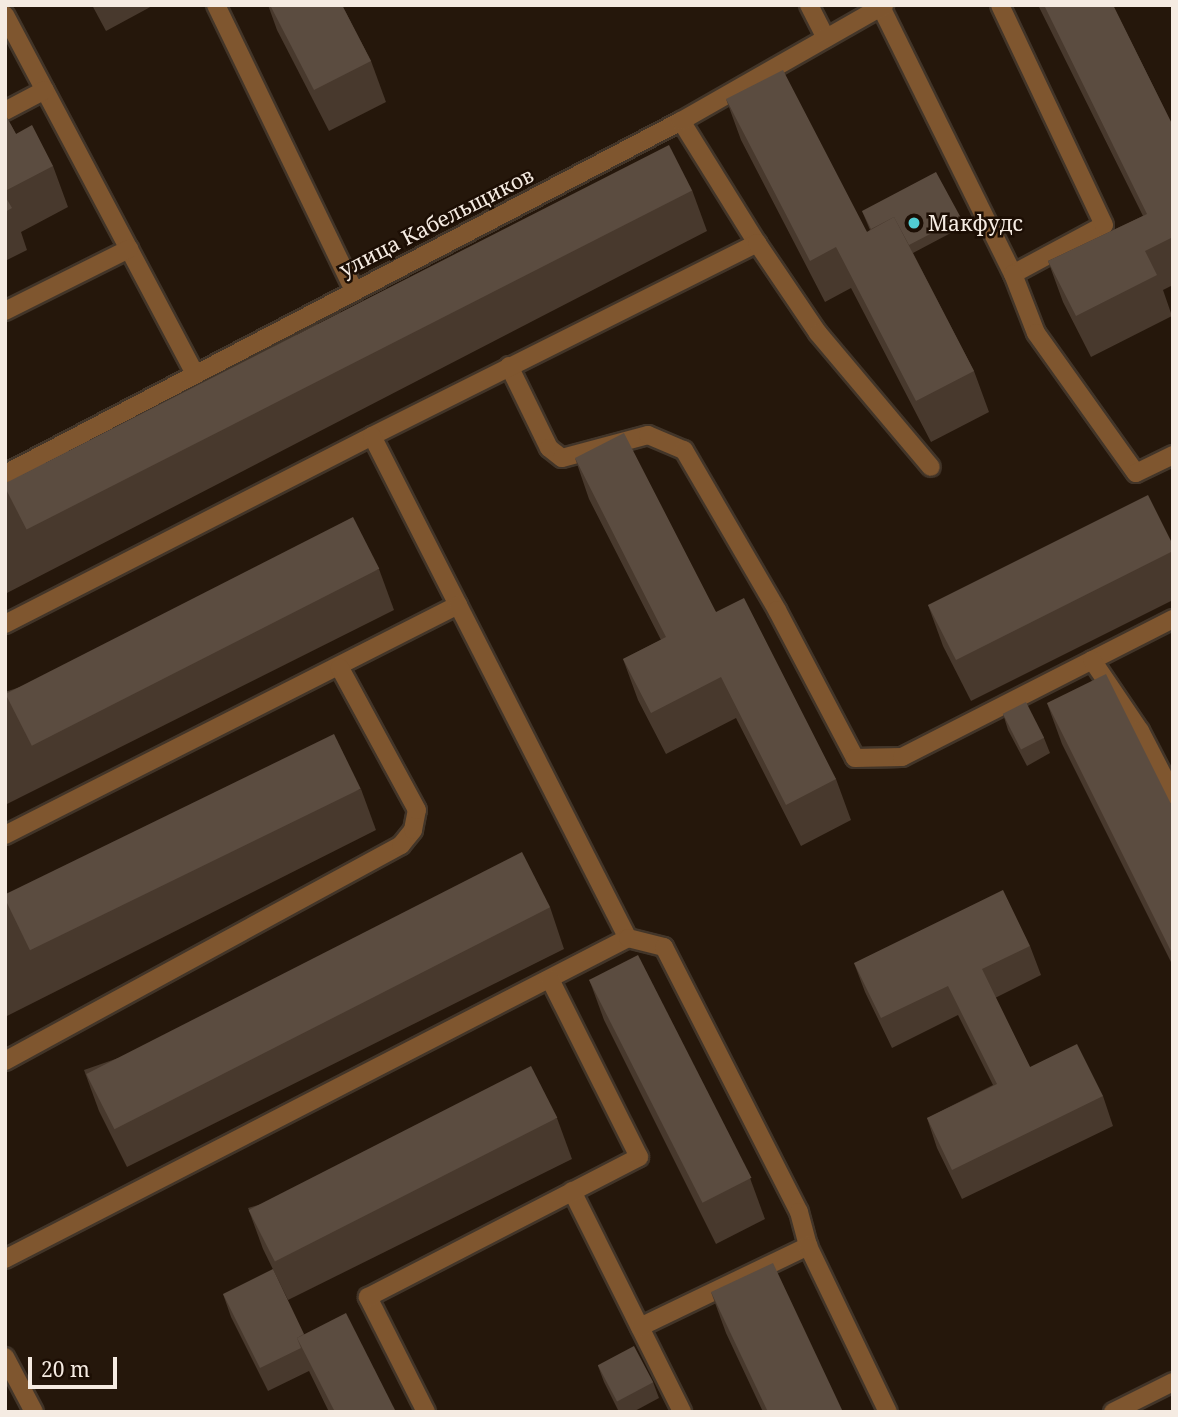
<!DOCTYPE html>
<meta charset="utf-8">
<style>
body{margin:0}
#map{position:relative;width:1178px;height:1417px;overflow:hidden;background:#25170b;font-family:"Noto Serif",serif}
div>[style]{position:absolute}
.roads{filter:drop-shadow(2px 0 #423529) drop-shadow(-2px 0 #423529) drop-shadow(0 2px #423529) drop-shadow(0 -2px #423529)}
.service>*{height:18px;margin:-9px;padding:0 9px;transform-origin:9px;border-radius:9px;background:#7f562f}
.minor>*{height:18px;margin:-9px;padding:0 9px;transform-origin:9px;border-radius:9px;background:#7f562f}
.tertiary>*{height:18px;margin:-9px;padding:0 9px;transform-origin:9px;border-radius:9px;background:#7f562f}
.wall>*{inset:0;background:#48392d}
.building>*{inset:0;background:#5b4c40;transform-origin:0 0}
.dots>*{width:19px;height:19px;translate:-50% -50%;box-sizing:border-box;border:4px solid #1c0e04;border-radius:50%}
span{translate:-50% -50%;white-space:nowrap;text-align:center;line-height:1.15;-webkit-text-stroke:5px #1c0e04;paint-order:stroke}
.street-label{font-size:21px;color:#f5ebe2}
.poi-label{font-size:21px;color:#f5ebe2}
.left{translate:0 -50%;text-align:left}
.frame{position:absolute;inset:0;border:7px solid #f5ebe2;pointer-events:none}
.scale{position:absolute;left:28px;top:1357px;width:89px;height:32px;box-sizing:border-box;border:4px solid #f5ebe2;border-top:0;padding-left:9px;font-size:21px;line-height:24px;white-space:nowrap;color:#f5ebe2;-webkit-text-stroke:5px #1c0e04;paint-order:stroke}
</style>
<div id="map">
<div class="roads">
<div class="service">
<i style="left:216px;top:5px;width:317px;rotate:64.2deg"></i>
<i style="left:809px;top:5px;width:37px;rotate:63deg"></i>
<i style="left:881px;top:7px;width:298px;rotate:63.7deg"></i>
<i style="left:1013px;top:274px;width:103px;rotate:-28.3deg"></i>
<i style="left:1104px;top:225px;width:243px;rotate:-115.3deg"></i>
<i style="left:5px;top:15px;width:406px;rotate:62.1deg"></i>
<i style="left:5px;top:111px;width:45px;rotate:-27.7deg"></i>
<i style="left:681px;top:121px;width:144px;rotate:58.1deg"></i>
<i style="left:1013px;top:274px;width:63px;rotate:68.7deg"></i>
<i style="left:1036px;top:333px;width:172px;rotate:54.5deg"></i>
<i style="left:1136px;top:473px;width:41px;rotate:-25.9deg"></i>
<i style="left:5px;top:311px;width:139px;rotate:-26.6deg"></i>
<i style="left:509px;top:366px;width:91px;rotate:64deg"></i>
<i style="left:549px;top:448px;width:16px;rotate:38deg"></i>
<i style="left:562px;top:458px;width:89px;rotate:-15deg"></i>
<i style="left:648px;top:435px;width:39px;rotate:23deg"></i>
<i style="left:684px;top:450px;width:185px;rotate:59.8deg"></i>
<i style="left:777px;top:610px;width:167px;rotate:62.2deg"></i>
<i style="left:855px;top:758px;width:47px;rotate:-1.2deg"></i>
<i style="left:902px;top:757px;width:304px;rotate:-27deg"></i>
<i style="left:372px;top:436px;width:431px;rotate:-26.6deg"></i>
<i style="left:757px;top:243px;width:109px;rotate:55.9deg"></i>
<i style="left:818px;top:333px;width:175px;rotate:49.9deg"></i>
<i style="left:5px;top:624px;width:412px;rotate:-27.1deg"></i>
<i style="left:372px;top:436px;width:190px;rotate:63deg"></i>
<i style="left:1092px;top:660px;width:86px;rotate:55.9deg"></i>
<i style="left:1140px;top:731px;width:72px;rotate:62.7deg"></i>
<i style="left:5px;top:835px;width:508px;rotate:-26.92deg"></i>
<i style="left:458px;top:605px;width:374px;rotate:63deg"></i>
<i style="left:628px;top:938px;width:701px;rotate:152.74deg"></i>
<i style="left:628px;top:938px;width:37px;rotate:14deg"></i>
<i style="left:664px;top:947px;width:297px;rotate:63deg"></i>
<i style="left:799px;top:1212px;width:35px;rotate:75deg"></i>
<i style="left:5px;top:1061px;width:451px;rotate:-28.6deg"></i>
<i style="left:401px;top:845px;width:19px;rotate:-51deg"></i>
<i style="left:413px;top:830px;width:20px;rotate:-79deg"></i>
<i style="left:417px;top:810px;width:162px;rotate:-118.5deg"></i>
<i style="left:572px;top:1191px;width:247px;rotate:63.5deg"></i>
<i style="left:640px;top:1327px;width:187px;rotate:-25.7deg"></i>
<i style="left:808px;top:1246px;width:184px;rotate:64.3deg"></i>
<i style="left:426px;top:1412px;width:129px;rotate:-116.8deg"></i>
<i style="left:368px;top:1297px;width:305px;rotate:-27.3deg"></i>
<i style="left:639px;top:1157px;width:199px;rotate:-116.6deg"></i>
</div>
<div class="minor">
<i style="left:5px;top:1357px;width:62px;rotate:62.2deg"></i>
<i style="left:1113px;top:1412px;width:67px;rotate:-26.6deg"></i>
</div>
<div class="tertiary">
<i style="left:5px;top:474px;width:763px;rotate:-27.57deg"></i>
<i style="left:681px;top:121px;width:234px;rotate:-29.7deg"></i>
</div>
</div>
<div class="wall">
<i style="clip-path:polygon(92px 5px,154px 5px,106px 31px)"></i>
<i style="clip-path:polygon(268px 5px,342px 5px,371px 61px,386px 102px,329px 131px,277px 30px)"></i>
<i style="clip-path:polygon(1038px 5px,1113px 5px,1173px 126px,1173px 285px,1163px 290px,1172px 316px,1091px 357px,1063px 302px,1048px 261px,1143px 216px)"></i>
<i style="clip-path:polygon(726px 99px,867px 232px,870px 230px,862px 211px,961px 218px,964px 226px,913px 253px,974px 371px,989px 412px,931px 442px,851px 288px,825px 302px,741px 140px)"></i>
<i style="clip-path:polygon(5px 114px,16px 134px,53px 166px,68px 207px,21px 232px,27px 250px,5px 261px)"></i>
<i style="clip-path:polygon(692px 190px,707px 231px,5px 594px,5px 488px)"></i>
<i style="clip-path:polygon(575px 458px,716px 612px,836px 779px,851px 820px,801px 846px,736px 718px,666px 754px,638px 700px,623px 659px,661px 640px,589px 499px)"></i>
<i style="clip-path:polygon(1173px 545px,1173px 600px,971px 701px,943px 646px,928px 605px)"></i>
<i style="clip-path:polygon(379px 569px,394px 610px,5px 805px,5px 692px)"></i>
<i style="clip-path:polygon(1047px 703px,1173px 808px,1173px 966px,1062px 744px)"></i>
<i style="clip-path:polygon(1003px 714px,1044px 738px,1050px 753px,1027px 766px,1008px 730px)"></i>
<i style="clip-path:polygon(361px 789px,376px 830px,5px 1017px,5px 899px)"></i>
<i style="clip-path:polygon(550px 907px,564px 949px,127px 1167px,99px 1111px,84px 1070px)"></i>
<i style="clip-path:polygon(1030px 946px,1041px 975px,995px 998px,1030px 1067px,1103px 1096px,1113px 1126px,962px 1199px,937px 1148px,927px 1118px,993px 1085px,958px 1015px,892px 1048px,865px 992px,854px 963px)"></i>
<i style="clip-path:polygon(589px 979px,750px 1178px,765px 1219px,716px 1244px,604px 1020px)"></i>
<i style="clip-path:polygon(557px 1118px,572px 1159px,288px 1300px,263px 1249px,248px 1208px)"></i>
<i style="clip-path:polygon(711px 1292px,843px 1412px,763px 1412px,726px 1333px)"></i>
<i style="clip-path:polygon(223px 1294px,304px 1334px,396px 1412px,329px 1412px,309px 1371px,268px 1391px,231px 1317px)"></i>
<i style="clip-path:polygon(598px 1366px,653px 1382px,659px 1398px,633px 1412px,619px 1412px,604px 1382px)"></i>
</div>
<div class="building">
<i style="clip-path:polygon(270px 5px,342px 5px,371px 61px,314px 90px)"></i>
<i style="clip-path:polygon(1044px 5px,1113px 5px,1173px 126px,1173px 237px,1145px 251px,1157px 275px,1076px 316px,1048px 261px,1147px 214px)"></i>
<i style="clip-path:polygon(783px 70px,867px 232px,894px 217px,974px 371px,916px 401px,836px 247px,810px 261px,726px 99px)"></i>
<i style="clip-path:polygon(5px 114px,16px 134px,32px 125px,53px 166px,5px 191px)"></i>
<i style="left:669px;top:145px;width:51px;height:747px;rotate:63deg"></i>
<i style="clip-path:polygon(936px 172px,961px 218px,909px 245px,894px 217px,871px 229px,862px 211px)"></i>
<i style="clip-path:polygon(5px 196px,12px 208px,5px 212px)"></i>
<i style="clip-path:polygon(624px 433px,716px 612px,744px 598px,836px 779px,786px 805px,721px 677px,651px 713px,623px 659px,666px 637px,575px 458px)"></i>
<i style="clip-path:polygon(1148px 495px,1173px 545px,1173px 551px,956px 660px,928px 605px)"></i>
<i style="left:353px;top:517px;width:58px;height:390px;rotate:63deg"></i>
<i style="clip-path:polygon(1106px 674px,1173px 808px,1173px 955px,1047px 703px)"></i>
<i style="left:1026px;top:702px;width:40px;height:26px;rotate:63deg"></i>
<i style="left:334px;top:734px;width:61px;height:368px;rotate:64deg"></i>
<i style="left:522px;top:852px;width:62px;height:489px;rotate:63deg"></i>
<i style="clip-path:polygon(1003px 890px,1030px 946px,982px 969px,1030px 1067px,1077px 1044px,1103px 1096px,952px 1170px,927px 1118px,997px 1084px,948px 986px,881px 1018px,854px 963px)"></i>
<i style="left:638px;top:955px;width:250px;height:55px;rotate:63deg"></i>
<i style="left:531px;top:1066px;width:58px;height:317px;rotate:63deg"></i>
<i style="clip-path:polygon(773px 1263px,843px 1412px,768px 1412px,711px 1292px)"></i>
<i style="clip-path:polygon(273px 1269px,304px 1334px,297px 1338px,301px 1348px,260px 1368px,223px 1294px)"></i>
<i style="clip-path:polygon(346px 1313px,396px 1412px,335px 1412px,297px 1338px)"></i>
<i style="left:634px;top:1346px;width:41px;height:41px;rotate:62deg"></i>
</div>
<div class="dots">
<i style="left:914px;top:223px;background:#51ccd2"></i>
</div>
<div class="street-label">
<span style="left:436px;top:222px;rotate:-27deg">улица Кабельщиков</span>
</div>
<div class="poi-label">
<span class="left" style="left:928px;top:223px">Макфудс</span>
</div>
<div class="frame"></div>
<div class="scale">20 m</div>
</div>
